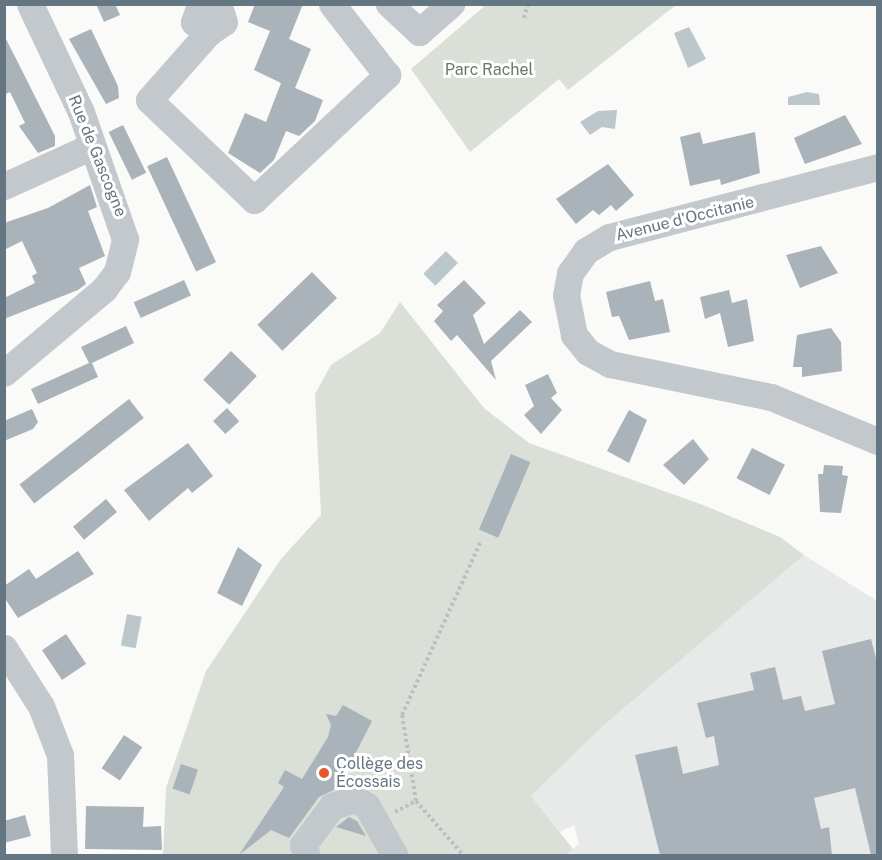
<!DOCTYPE html>
<meta charset="utf-8">
<style>
body{margin:0}
#map{position:relative;width:882px;height:860px;overflow:hidden;background:#fafaf8;font-family:"Public Sans",sans-serif}
div>[style]{position:absolute}
.built>*{inset:0;background:#e8e9e9}
.green>*{inset:0;background:#dadfd7}
.water>*{inset:0;background:#bbc7cb;transform-origin:0 0}
.building>*{inset:0;background:#aab3b9;transform-origin:0 0}
.path>*{height:4px;margin-top:-2px;transform-origin:0;background:repeating-linear-gradient(90deg,#bbbfc2 0 3px,transparent 0 6px)}
.minor>*{height:27px;margin:-13.5px;padding:0 13.5px;transform-origin:13.5px;border-radius:13.5px;background:#c3c8cc}
.dots>*{width:16px;height:16px;translate:-50% -50%;box-sizing:border-box;border:3px solid #fff;border-radius:50%}
span{translate:-50% -50%;white-space:nowrap;text-align:center;line-height:1.15;-webkit-text-stroke:6px #fff;paint-order:stroke}
.park-label{font-size:16px;color:#687a64}
.street-label{font-size:16px;color:#657683}
.poi-label{font-size:16px;color:#657683}
.left{translate:0 -50%;text-align:left}
.frame{position:absolute;inset:0;border:6px solid #657683;pointer-events:none}
</style>
<div id="map">
<div class="built">
<i style="clip-path:polygon(804px 555px,877px 601px,877px 855px,566px 855px,579px 844px,574px 825px,560px 832px,531px 796px,603px 726px)"></i>
</div>
<div class="green">
<i style="clip-path:polygon(487px 4px,676px 4px,676px 5px,568px 90px,559px 79px,470px 152px,411px 69px)"></i>
<i style="clip-path:polygon(400px 302px,484px 408px,529px 443px,703px 505px,780px 537px,804px 555px,603px 726px,531px 796px,573px 849px,566px 855px,163px 856px,166px 788px,206px 671px,281px 559px,321px 515px,315px 394px,331px 365px,380px 333px)"></i>
</div>
<div class="water">
<i style="clip-path:polygon(689px 27px,706px 59px,688px 68px,674px 33px)"></i>
<i style="clip-path:polygon(807px 92px,819px 94px,820px 105px,788px 105px,788px 97px)"></i>
<i style="clip-path:polygon(617px 110px,615px 129px,602px 127px,590px 135px,580px 122px,598px 111px)"></i>
<i style="left:446px;top:251px;width:17px;height:32px;rotate:45deg"></i>
<i style="left:127px;top:614px;width:15px;height:32px;rotate:11deg"></i>
</div>
<div class="building">
<i style="clip-path:polygon(96px 4px,115px 4px,120px 15px,104px 22px)"></i>
<i style="clip-path:polygon(255px 4px,303px 4px,289px 39px,311px 49px,295px 88px,323px 100px,315px 121px,299px 136px,286px 131px,274px 160px,260px 173px,228px 153px,245px 113px,266px 122px,281px 83px,254px 70px,270px 31px,248px 22px)"></i>
<i style="clip-path:polygon(91px 29px,118px 86px,119px 98px,106px 104px,69px 39px)"></i>
<i style="clip-path:polygon(4px 35px,55px 136px,55px 146px,38px 153px,19px 126px,25px 123px,10px 92px,4px 95px)"></i>
<i style="clip-path:polygon(845px 115px,862px 144px,805px 164px,794px 138px)"></i>
<i style="left:123px;top:125px;width:53px;height:16px;rotate:64deg"></i>
<i style="clip-path:polygon(700px 132px,703px 144px,755px 132px,760px 173px,721px 185px,720px 179px,690px 186px,680px 137px)"></i>
<i style="left:167px;top:157px;width:116px;height:22px;rotate:65deg"></i>
<i style="clip-path:polygon(608px 164px,634px 195px,616px 211px,611px 205px,599px 215px,593px 210px,576px 224px,556px 199px)"></i>
<i style="clip-path:polygon(90px 185px,97px 207px,88px 211px,105px 256px,79px 268px,86px 284px,78px 290px,4px 319px,4px 298px,35px 283px,32px 276px,37px 273px,22px 241px,4px 250px,4px 223px,48px 208px)"></i>
<i style="clip-path:polygon(821px 246px,838px 273px,800px 288px,786px 255px)"></i>
<i style="left:312px;top:272px;width:36px;height:76px;rotate:46deg"></i>
<i style="left:184px;top:280px;width:17px;height:55px;rotate:66deg"></i>
<i style="clip-path:polygon(464px 280px,486px 303px,473px 315px,484px 344px,520px 310px,532px 322px,491px 361px,496px 380px,457px 335px,451px 341px,434px 321px,443px 311px,437px 305px)"></i>
<i style="clip-path:polygon(650px 281px,655px 301px,663px 299px,670px 332px,629px 340px,619px 316px,612px 317px,606px 292px)"></i>
<i style="clip-path:polygon(729px 290px,732px 303px,747px 299px,754px 341px,728px 347px,720px 313px,705px 319px,700px 297px)"></i>
<i style="clip-path:polygon(126px 326px,134px 343px,92px 363px,98px 377px,38px 404px,31px 389px,89px 363px,81px 347px)"></i>
<i style="clip-path:polygon(831px 328px,841px 342px,842px 371px,802px 377px,802px 367px,793px 367px,797px 335px)"></i>
<i style="left:231px;top:351px;width:36px;height:40px;rotate:44deg"></i>
<i style="clip-path:polygon(548px 374px,557px 393px,551px 398px,562px 410px,541px 434px,524px 415px,534px 406px,525px 385px)"></i>
<i style="left:129px;top:399px;width:24px;height:139px;rotate:52deg"></i>
<i style="left:227px;top:408px;width:18px;height:19px;rotate:47deg"></i>
<i style="clip-path:polygon(32px 409px,38px 422px,33px 429px,4px 441px,4px 421px)"></i>
<i style="clip-path:polygon(629px 410px,647px 420px,629px 463px,607px 451px)"></i>
<i style="clip-path:polygon(693px 439px,709px 459px,684px 485px,663px 465px)"></i>
<i style="clip-path:polygon(188px 443px,213px 476px,192px 493px,188px 488px,149px 521px,124px 490px)"></i>
<i style="left:752px;top:448px;width:37px;height:34px;rotate:27deg"></i>
<i style="left:511px;top:454px;width:21px;height:82px;rotate:23deg"></i>
<i style="clip-path:polygon(824px 465px,843px 466px,842px 475px,848px 476px,841px 513px,820px 512px,818px 474px,823px 474px)"></i>
<i style="left:106px;top:499px;width:17px;height:43px;rotate:50deg"></i>
<i style="clip-path:polygon(238px 547px,262px 565px,242px 606px,217px 593px)"></i>
<i style="clip-path:polygon(78px 551px,94px 574px,18px 618px,4px 597px,4px 586px,29px 569px,36px 579px)"></i>
<i style="left:66px;top:634px;width:36px;height:29px;rotate:56deg"></i>
<i style="clip-path:polygon(871px 639px,878px 666px,878px 855px,871px 855px,855px 788px,814px 798px,821px 829px,829px 827px,832px 855px,660px 855px,635px 755px,677px 746px,683px 774px,719px 765px,714px 736px,706px 738px,697px 703px,754px 690px,750px 673px,775px 667px,783px 700px,801px 696px,805px 711px,835px 704px,822px 651px)"></i>
<i style="clip-path:polygon(343px 705px,372px 721px,338px 788px,319px 797px,289px 838px,271px 830px,239px 855px,284px 787px,278px 783px,285px 770px,302px 779px,328px 737px,331px 725px,326px 714px,336px 716px)"></i>
<i style="left:124px;top:735px;width:22px;height:40px;rotate:34deg"></i>
<i style="left:181px;top:764px;width:18px;height:26px;rotate:19deg"></i>
<i style="clip-path:polygon(86px 806px,144px 807px,143px 827px,161px 826px,162px 850px,85px 849px)"></i>
<i style="clip-path:polygon(25px 815px,31px 836px,4px 843px,4px 821px)"></i>
<i style="clip-path:polygon(349px 817px,357px 821px,366px 836px,336px 827px)"></i>
</div>
<div class="path">
<i style="left:524px;top:18px;width:15px;rotate:-74deg"></i>
<i style="left:416px;top:801px;width:73px;rotate:48.9deg"></i>
<i style="left:395px;top:812px;width:24px;rotate:-28deg"></i>
<i style="left:416px;top:801px;width:87px;rotate:-99.2deg"></i>
<i style="left:402px;top:715px;width:191px;rotate:-65.6deg"></i>
</div>
<div class="minor">
<i style="left:200px;top:4px;width:19px;rotate:108deg"></i>
<i style="left:194px;top:22px;width:18px;rotate:38deg"></i>
<i style="left:208px;top:33px;width:19px;rotate:-35deg"></i>
<i style="left:224px;top:22px;width:19px;rotate:-108deg"></i>
<i style="left:389px;top:4px;width:41px;rotate:43deg"></i>
<i style="left:419px;top:32px;width:43px;rotate:-41.2deg"></i>
<i style="left:208px;top:33px;width:89px;rotate:131.4deg"></i>
<i style="left:149px;top:100px;width:145px;rotate:43.6deg"></i>
<i style="left:254px;top:200px;width:183px;rotate:-43.2deg"></i>
<i style="left:387px;top:75px;width:90px;rotate:-127.8deg"></i>
<i style="left:878px;top:167px;width:278px;rotate:165.4deg"></i>
<i style="left:609px;top:237px;width:27px;rotate:149deg"></i>
<i style="left:586px;top:251px;width:27px;rotate:126deg"></i>
<i style="left:570px;top:273px;width:22px;rotate:100deg"></i>
<i style="left:566px;top:295px;width:41px;rotate:78.7deg"></i>
<i style="left:574px;top:335px;width:22px;rotate:51deg"></i>
<i style="left:588px;top:352px;width:25px;rotate:29deg"></i>
<i style="left:610px;top:364px;width:164px;rotate:11.6deg"></i>
<i style="left:771px;top:397px;width:116px;rotate:22.4deg"></i>
<i style="left:4px;top:186px;width:94px;rotate:-24.4deg"></i>
<i style="left:4px;top:373px;width:131px;rotate:-40deg"></i>
<i style="left:104px;top:289px;width:21px;rotate:-53deg"></i>
<i style="left:117px;top:272px;width:34px;rotate:-76deg"></i>
<i style="left:125px;top:239px;width:134px;rotate:-109.1deg"></i>
<i style="left:81px;top:112px;width:119px;rotate:-115.3deg"></i>
<i style="left:4px;top:648px;width:69px;rotate:57.5deg"></i>
<i style="left:41px;top:706px;width:53px;rotate:68.8deg"></i>
<i style="left:60px;top:755px;width:101px;rotate:87.7deg"></i>
<i style="left:307px;top:856px;width:12px;rotate:-110deg"></i>
<i style="left:303px;top:845px;width:49px;rotate:-53.4deg"></i>
<i style="left:332px;top:806px;width:24px;rotate:-17deg"></i>
<i style="left:355px;top:799px;width:14px;rotate:30deg"></i>
<i style="left:367px;top:806px;width:57px;rotate:60.8deg"></i>
</div>
<div class="dots">
<i style="left:324px;top:773px;background:#e4572e"></i>
</div>
<div class="park-label">
<span style="left:489px;top:70px">Parc Rachel</span>
</div>
<div class="street-label">
<span style="left:97px;top:156px;rotate:68deg">Rue de Gascogne</span>
<span style="left:685px;top:219px;rotate:-14deg">Avenue d'Occitanie</span>
</div>
<div class="poi-label">
<span class="left" style="left:336px;top:773px">Collège des<br>Écossais</span>
</div>
<div class="frame"></div>
</div>
